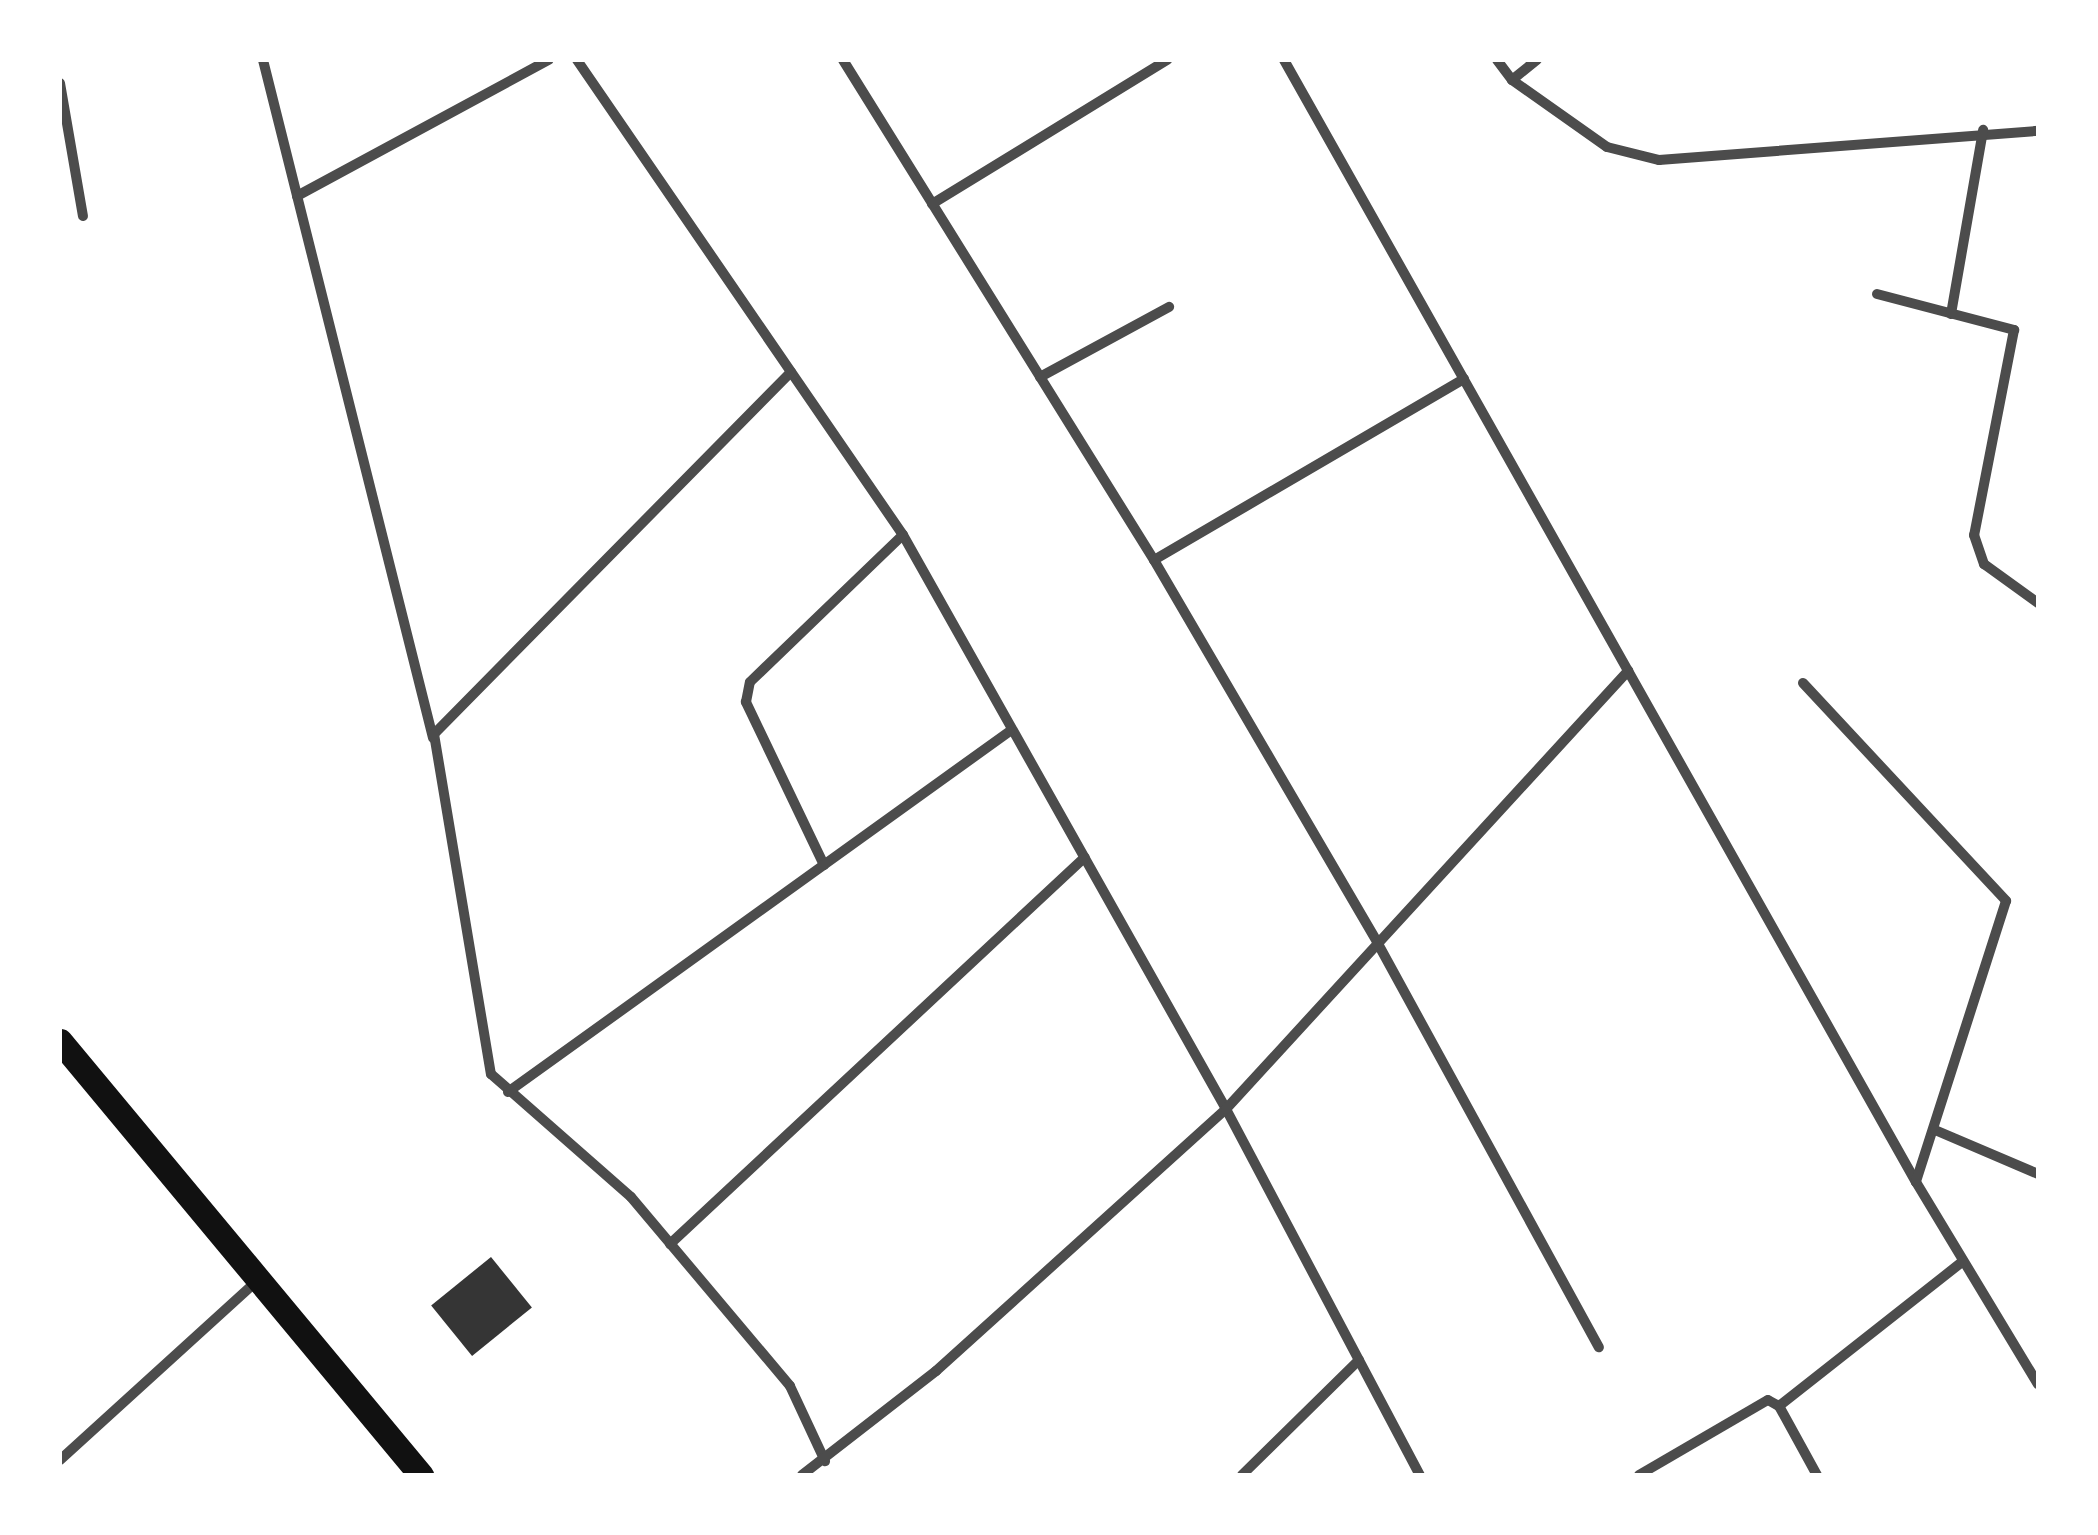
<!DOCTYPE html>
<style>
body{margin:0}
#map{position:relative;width:2098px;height:1535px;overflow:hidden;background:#fff;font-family:"Asap Condensed",sans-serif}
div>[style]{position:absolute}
.building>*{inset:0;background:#353535;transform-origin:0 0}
.minor>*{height:10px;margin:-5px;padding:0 5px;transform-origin:5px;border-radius:5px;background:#4c4c4c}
.primary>*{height:25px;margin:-12.5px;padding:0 12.5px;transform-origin:12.5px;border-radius:12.5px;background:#111}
span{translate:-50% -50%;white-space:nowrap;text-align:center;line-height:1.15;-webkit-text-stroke:8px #fff;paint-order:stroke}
.frame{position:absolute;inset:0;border:62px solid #fff;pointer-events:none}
</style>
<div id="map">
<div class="building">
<i style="left:491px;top:1257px;width:65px;height:77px;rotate:51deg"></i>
</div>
<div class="minor">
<i style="left:263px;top:60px;width:699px;rotate:75.92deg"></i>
<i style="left:577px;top:60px;width:576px;rotate:55.54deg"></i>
<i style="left:843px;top:60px;width:589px;rotate:58.12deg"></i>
<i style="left:1154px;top:560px;width:442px;rotate:59.7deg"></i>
<i style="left:1377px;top:942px;width:462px;rotate:61.3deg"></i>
<i style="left:1284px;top:60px;width:1288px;rotate:60.61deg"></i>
<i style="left:1916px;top:1182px;width:236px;rotate:58.9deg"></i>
<i style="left:1497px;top:60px;width:25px;rotate:53deg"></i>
<i style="left:1512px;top:80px;width:116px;rotate:35.2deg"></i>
<i style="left:1607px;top:147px;width:54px;rotate:14deg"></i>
<i style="left:1659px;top:160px;width:380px;rotate:-4.4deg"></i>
<i style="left:1512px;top:80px;width:32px;rotate:-39deg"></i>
<i style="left:60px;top:83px;width:135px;rotate:80.2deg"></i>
<i style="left:297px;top:196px;width:286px;rotate:-28.4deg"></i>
<i style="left:932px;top:204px;width:276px;rotate:-31.5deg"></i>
<i style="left:1877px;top:294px;width:142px;rotate:14.7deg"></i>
<i style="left:2014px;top:330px;width:209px;rotate:101deg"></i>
<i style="left:1974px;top:535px;width:31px;rotate:71deg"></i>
<i style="left:1984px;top:564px;width:67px;rotate:35.8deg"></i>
<i style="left:1951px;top:314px;width:187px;rotate:-80.1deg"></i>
<i style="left:791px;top:372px;width:508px;rotate:134.6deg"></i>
<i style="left:434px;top:734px;width:345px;rotate:80.5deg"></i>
<i style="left:491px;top:1074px;width:186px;rotate:41.3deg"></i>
<i style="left:631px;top:1197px;width:247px;rotate:49.9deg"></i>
<i style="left:790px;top:1386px;width:83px;rotate:65deg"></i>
<i style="left:1040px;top:377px;width:147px;rotate:-28.5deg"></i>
<i style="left:1154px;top:560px;width:359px;rotate:-30.3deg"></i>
<i style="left:1803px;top:683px;width:298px;rotate:47deg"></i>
<i style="left:2006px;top:901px;width:295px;rotate:107.8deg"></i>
<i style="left:824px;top:865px;width:181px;rotate:-115.6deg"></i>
<i style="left:746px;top:702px;width:20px;rotate:-79deg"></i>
<i style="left:750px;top:682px;width:212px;rotate:-43.9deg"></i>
<i style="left:903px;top:535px;width:659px;rotate:60.63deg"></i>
<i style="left:1226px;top:1109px;width:414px;rotate:62.1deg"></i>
<i style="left:508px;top:1092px;width:618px;rotate:-35.72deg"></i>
<i style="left:1935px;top:1130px;width:112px;rotate:23.1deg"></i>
<i style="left:670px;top:1244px;width:567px;rotate:-43deg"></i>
<i style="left:1779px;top:1406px;width:234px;rotate:-38.2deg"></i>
<i style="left:60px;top:1460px;width:268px;rotate:-42.3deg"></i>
<i style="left:802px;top:1475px;width:170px;rotate:-37.8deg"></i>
<i style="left:936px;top:1371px;width:391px;rotate:-42.1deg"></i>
<i style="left:1226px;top:1109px;width:595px;rotate:-47.45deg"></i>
<i style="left:1242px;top:1475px;width:164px;rotate:-44.5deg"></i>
<i style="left:1639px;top:1475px;width:149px;rotate:-30.2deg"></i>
<i style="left:1768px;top:1400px;width:13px;rotate:29deg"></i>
<i style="left:1779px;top:1406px;width:79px;rotate:61.2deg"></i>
</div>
<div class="primary">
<i style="left:60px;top:1041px;width:565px;rotate:50.25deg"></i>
</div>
<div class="frame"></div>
</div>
